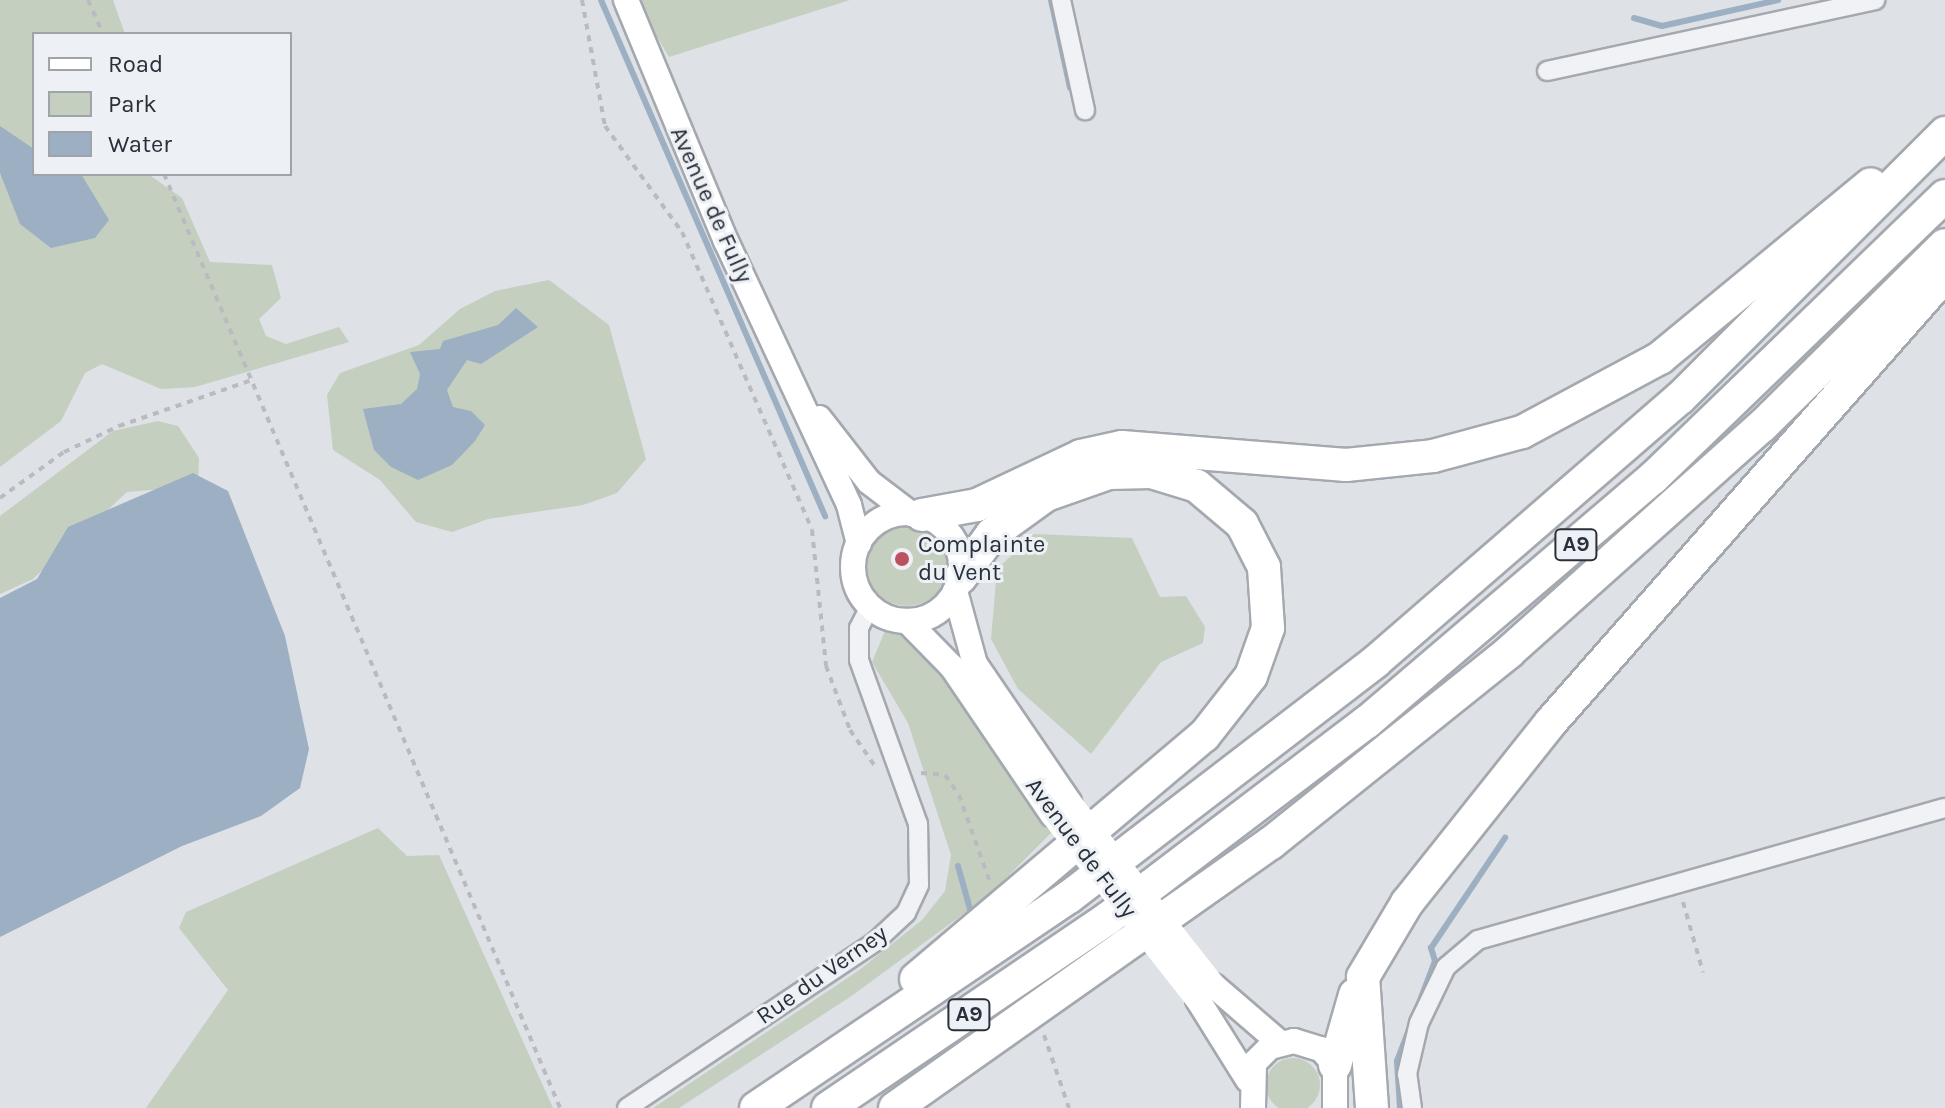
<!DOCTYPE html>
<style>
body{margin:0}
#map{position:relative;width:1945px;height:1108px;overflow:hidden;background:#dee1e6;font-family:Karla,sans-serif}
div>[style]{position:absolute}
.green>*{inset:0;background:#c4cfc0}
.round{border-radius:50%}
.water>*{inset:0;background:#9dafc2}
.stream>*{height:6px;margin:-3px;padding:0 3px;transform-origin:3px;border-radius:3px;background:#9dafc2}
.path>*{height:4px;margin-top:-2px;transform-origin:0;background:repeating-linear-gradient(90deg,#b8bcc1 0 6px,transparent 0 12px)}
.roads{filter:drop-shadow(2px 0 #a4a8af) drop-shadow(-2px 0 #a4a8af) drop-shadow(0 2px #a4a8af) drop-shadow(0 -2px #a4a8af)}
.minor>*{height:18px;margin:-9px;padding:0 9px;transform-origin:9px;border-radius:9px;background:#f0f2f5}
.secondary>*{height:24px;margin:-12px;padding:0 12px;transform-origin:12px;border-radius:12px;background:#fff}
.secondary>.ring{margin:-12px;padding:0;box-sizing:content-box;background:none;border:24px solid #fff;border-radius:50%}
.motorway>*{height:32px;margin:-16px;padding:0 16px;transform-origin:16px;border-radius:16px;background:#fff}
.secondary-bridge>*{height:24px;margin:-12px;padding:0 12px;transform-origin:12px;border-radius:12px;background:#fff}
.dots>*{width:22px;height:22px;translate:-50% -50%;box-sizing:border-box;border:4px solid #edf0f4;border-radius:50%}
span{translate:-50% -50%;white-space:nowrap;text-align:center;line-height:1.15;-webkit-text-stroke:6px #edf0f4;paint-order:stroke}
.shield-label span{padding:2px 6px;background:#edf0f4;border:2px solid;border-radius:6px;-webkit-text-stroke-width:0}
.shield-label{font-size:22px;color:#29303b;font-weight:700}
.street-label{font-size:24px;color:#29303b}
.poi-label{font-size:24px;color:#29303b}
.left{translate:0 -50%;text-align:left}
.legend{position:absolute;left:32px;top:32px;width:260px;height:144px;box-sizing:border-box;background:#edf0f4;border:2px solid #9fa3aa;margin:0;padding:10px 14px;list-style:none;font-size:24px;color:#29303b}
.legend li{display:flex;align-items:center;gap:16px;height:40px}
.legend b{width:40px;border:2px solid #9fa3aa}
</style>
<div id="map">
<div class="green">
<i style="clip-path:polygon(0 0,113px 0,125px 34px,34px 34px,34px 174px,148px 174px,182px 198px,210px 262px,272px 265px,281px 298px,259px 319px,266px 336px,286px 344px,339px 327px,349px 342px,195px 387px,161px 389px,102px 364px,85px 373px,61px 421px,0 467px)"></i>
<i style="clip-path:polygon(635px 0,850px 0,669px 57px)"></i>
<i style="clip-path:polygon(549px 280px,609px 325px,646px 459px,617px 493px,583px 505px,488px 519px,452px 532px,416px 522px,380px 480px,333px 450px,327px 395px,340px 373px,419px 345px,460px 309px,495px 291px)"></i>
<i style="clip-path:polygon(158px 421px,178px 426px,199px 458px,198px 486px,127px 492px,33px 579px,0 594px,0 516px,113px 431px)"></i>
<i class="round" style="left:867px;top:526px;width:80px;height:80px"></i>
<i style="clip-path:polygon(1034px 534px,1132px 538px,1160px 597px,1186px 596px,1205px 627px,1203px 643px,1161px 662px,1091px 754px,1018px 689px,991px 639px,997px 569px)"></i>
<i style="clip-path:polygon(900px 630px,919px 640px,1053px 831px,988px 896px,850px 997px,679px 1108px,653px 1108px,858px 971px,922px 920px,945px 891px,951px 855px,908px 723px,872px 662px,885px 631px)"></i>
<i style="clip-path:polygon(378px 828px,407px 856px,439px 855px,553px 1108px,146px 1108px,228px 990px,179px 928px,186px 912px)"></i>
<i class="round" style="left:1266px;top:1058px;width:54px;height:54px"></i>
</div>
<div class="water">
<i style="clip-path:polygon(0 126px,34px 149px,34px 174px,81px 174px,109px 220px,95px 238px,51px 248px,20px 224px,0 173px)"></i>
<i style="clip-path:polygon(516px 308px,538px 327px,481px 364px,467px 360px,447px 390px,453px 407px,471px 411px,485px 425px,475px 441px,452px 465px,418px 480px,391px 467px,374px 450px,363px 409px,401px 404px,417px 389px,420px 374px,410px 352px,440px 349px,443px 341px,498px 325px)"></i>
<i style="clip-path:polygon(193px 473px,228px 491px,285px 636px,309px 749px,300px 788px,261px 816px,182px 846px,0 937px,0 598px,37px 579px,68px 527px)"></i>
</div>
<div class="stream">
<i style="left:601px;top:0;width:563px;rotate:66.53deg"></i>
<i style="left:1051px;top:0;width:90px;rotate:77.8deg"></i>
<i style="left:1634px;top:18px;width:29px;rotate:16deg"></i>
<i style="left:1662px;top:26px;width:119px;rotate:-12.6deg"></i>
<i style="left:958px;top:866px;width:45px;rotate:74.4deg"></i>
<i style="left:1400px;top:1108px;width:47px;rotate:-93.7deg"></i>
<i style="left:1397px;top:1061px;width:107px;rotate:-69.2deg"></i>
<i style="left:1435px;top:961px;width:14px;rotate:-107deg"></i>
<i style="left:1431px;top:948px;width:133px;rotate:-56.1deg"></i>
</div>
<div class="path">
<i style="left:88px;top:0;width:37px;rotate:66deg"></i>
<i style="left:582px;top:0;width:128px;rotate:79.7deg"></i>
<i style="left:605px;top:126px;width:131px;rotate:54deg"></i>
<i style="left:682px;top:232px;width:325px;rotate:66.4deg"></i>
<i style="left:812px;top:530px;width:137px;rotate:84.1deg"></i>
<i style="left:826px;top:666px;width:68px;rotate:69.4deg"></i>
<i style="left:850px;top:730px;width:47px;rotate:55.3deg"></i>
<i style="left:164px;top:174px;width:1014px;rotate:67.02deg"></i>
<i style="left:0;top:498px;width:79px;rotate:-35.7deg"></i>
<i style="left:64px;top:452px;width:61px;rotate:-25.3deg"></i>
<i style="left:119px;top:426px;width:141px;rotate:-19.1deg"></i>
<i style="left:921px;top:773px;width:24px;rotate:5deg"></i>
<i style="left:945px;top:775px;width:24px;rotate:55deg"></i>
<i style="left:959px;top:795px;width:96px;rotate:70.4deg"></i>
<i style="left:1683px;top:902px;width:73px;rotate:74.1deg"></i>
<i style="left:1044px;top:1035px;width:77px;rotate:71.1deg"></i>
</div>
<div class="roads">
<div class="minor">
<i style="left:1061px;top:0;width:113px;rotate:77.7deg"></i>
<i style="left:1547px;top:71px;width:336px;rotate:-12.2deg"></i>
<i style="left:627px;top:1108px;width:300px;rotate:-33.8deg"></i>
<i style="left:876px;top:941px;width:41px;rotate:-43deg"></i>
<i style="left:906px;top:913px;width:31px;rotate:-65deg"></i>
<i style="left:919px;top:885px;width:61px;rotate:-90.9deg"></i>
<i style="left:918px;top:824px;width:174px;rotate:-109.8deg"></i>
<i style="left:859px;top:660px;width:32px;rotate:-90deg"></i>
<i style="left:859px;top:628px;width:25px;rotate:-63deg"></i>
<i style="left:1412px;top:1108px;width:34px;rotate:-98deg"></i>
<i style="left:1407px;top:1074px;width:52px;rotate:-76.8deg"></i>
<i style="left:1419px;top:1023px;width:62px;rotate:-64.3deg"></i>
<i style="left:1446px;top:967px;width:42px;rotate:-40.2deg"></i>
<i style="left:1478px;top:940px;width:485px;rotate:-15.8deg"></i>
</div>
<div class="secondary">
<i style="left:626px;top:0;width:261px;rotate:67.5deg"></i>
<i style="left:726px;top:241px;width:291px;rotate:65deg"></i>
<i style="left:849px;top:505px;width:40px;rotate:75.6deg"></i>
<i style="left:819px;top:418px;width:81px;rotate:52deg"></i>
<i style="left:869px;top:482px;width:53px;rotate:37.3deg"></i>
<i class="ring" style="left:853px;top:513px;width:84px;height:84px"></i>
<i style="left:955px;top:591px;width:76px;rotate:74.7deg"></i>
<i style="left:975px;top:664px;width:167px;rotate:55.7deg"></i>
<i style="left:907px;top:621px;width:64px;rotate:45.6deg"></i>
<i style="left:952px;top:667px;width:178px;rotate:55.8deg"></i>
<i style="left:1214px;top:986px;width:87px;rotate:40.8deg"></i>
<i style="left:1198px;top:1000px;width:94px;rotate:58deg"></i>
<i style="left:1253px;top:1108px;width:45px;rotate:-88.7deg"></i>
<i style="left:1254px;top:1063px;width:23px;rotate:-45deg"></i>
<i style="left:1270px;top:1047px;width:25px;rotate:-14deg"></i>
<i style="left:1294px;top:1041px;width:28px;rotate:17deg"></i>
<i style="left:1321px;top:1049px;width:21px;rotate:49deg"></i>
<i style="left:1335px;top:1065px;width:43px;rotate:90deg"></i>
</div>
<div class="motorway">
<i style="left:922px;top:515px;width:56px;rotate:-10.3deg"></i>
<i style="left:977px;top:505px;width:115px;rotate:-25.2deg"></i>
<i style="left:1081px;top:456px;width:42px;rotate:-12.4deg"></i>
<i style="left:1122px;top:447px;width:225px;rotate:4.6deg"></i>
<i style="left:1346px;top:465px;width:87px;rotate:-5.9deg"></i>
<i style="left:1433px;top:456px;width:92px;rotate:-15.1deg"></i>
<i style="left:1522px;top:432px;width:157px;rotate:-28.2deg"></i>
<i style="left:1660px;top:358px;width:273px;rotate:-39.5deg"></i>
<i style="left:916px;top:979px;width:377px;rotate:-40.2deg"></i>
<i style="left:1204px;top:736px;width:76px;rotate:-51.9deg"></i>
<i style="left:1251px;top:676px;width:51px;rotate:-70.5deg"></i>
<i style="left:1268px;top:628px;width:61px;rotate:-93.8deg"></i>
<i style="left:1264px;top:567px;width:48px;rotate:-117.1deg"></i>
<i style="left:1242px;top:524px;width:59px;rotate:-139.8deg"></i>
<i style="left:1197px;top:486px;width:48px;rotate:-163.1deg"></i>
<i style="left:1151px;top:472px;width:42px;rotate:178.6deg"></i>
<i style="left:1109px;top:473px;width:67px;rotate:160.8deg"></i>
<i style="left:1046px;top:495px;width:67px;rotate:144.2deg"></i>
<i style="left:992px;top:534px;width:54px;rotate:126deg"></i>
<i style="left:1335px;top:1065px;width:73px;rotate:-74.1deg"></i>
<i style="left:756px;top:1108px;width:377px;rotate:-34deg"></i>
<i style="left:1069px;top:897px;width:386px;rotate:-37.5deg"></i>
<i style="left:1375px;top:662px;width:403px;rotate:-40.9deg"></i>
<i style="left:1680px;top:398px;width:375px;rotate:-45deg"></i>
<i style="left:828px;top:1108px;width:337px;rotate:-34.1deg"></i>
<i style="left:1107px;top:919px;width:326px;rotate:-37.2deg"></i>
<i style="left:1367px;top:722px;width:376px;rotate:-40.5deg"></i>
<i style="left:1653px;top:478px;width:406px;rotate:-44deg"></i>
<i style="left:895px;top:1108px;width:460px;rotate:-35.2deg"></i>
<i style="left:1271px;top:843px;width:305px;rotate:-38.7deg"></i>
<i style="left:1509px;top:652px;width:339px;rotate:-41.8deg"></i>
<i style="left:1762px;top:426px;width:257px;rotate:-44.7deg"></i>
<i style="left:1372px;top:1108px;width:131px;rotate:-93.9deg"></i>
<i style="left:1363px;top:977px;width:86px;rotate:-59.3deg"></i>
<i style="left:1407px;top:903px;width:231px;rotate:-51.5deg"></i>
<i style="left:1551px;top:722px;width:596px;rotate:-48.61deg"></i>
</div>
</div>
<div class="secondary-bridge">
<i style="left:1069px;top:802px;width:234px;rotate:51.8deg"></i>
<i style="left:1052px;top:814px;width:236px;rotate:51.9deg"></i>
</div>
<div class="dots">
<i style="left:902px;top:559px;background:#bd5161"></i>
</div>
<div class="shield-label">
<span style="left:1576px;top:545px">A9</span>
<span style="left:969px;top:1015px">A9</span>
</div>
<div class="street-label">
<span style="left:711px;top:205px;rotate:66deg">Avenue de Fully</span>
<span style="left:1081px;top:848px;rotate:53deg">Avenue de Fully</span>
<span style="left:822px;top:975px;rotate:-35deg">Rue du Verney</span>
</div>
<div class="poi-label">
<span class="left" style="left:918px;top:559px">Complainte<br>du Vent</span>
</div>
<ul class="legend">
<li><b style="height:10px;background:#fff"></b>Road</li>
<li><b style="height:22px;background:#c4cfc0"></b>Park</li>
<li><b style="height:22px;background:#9dafc2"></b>Water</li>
</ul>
</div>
